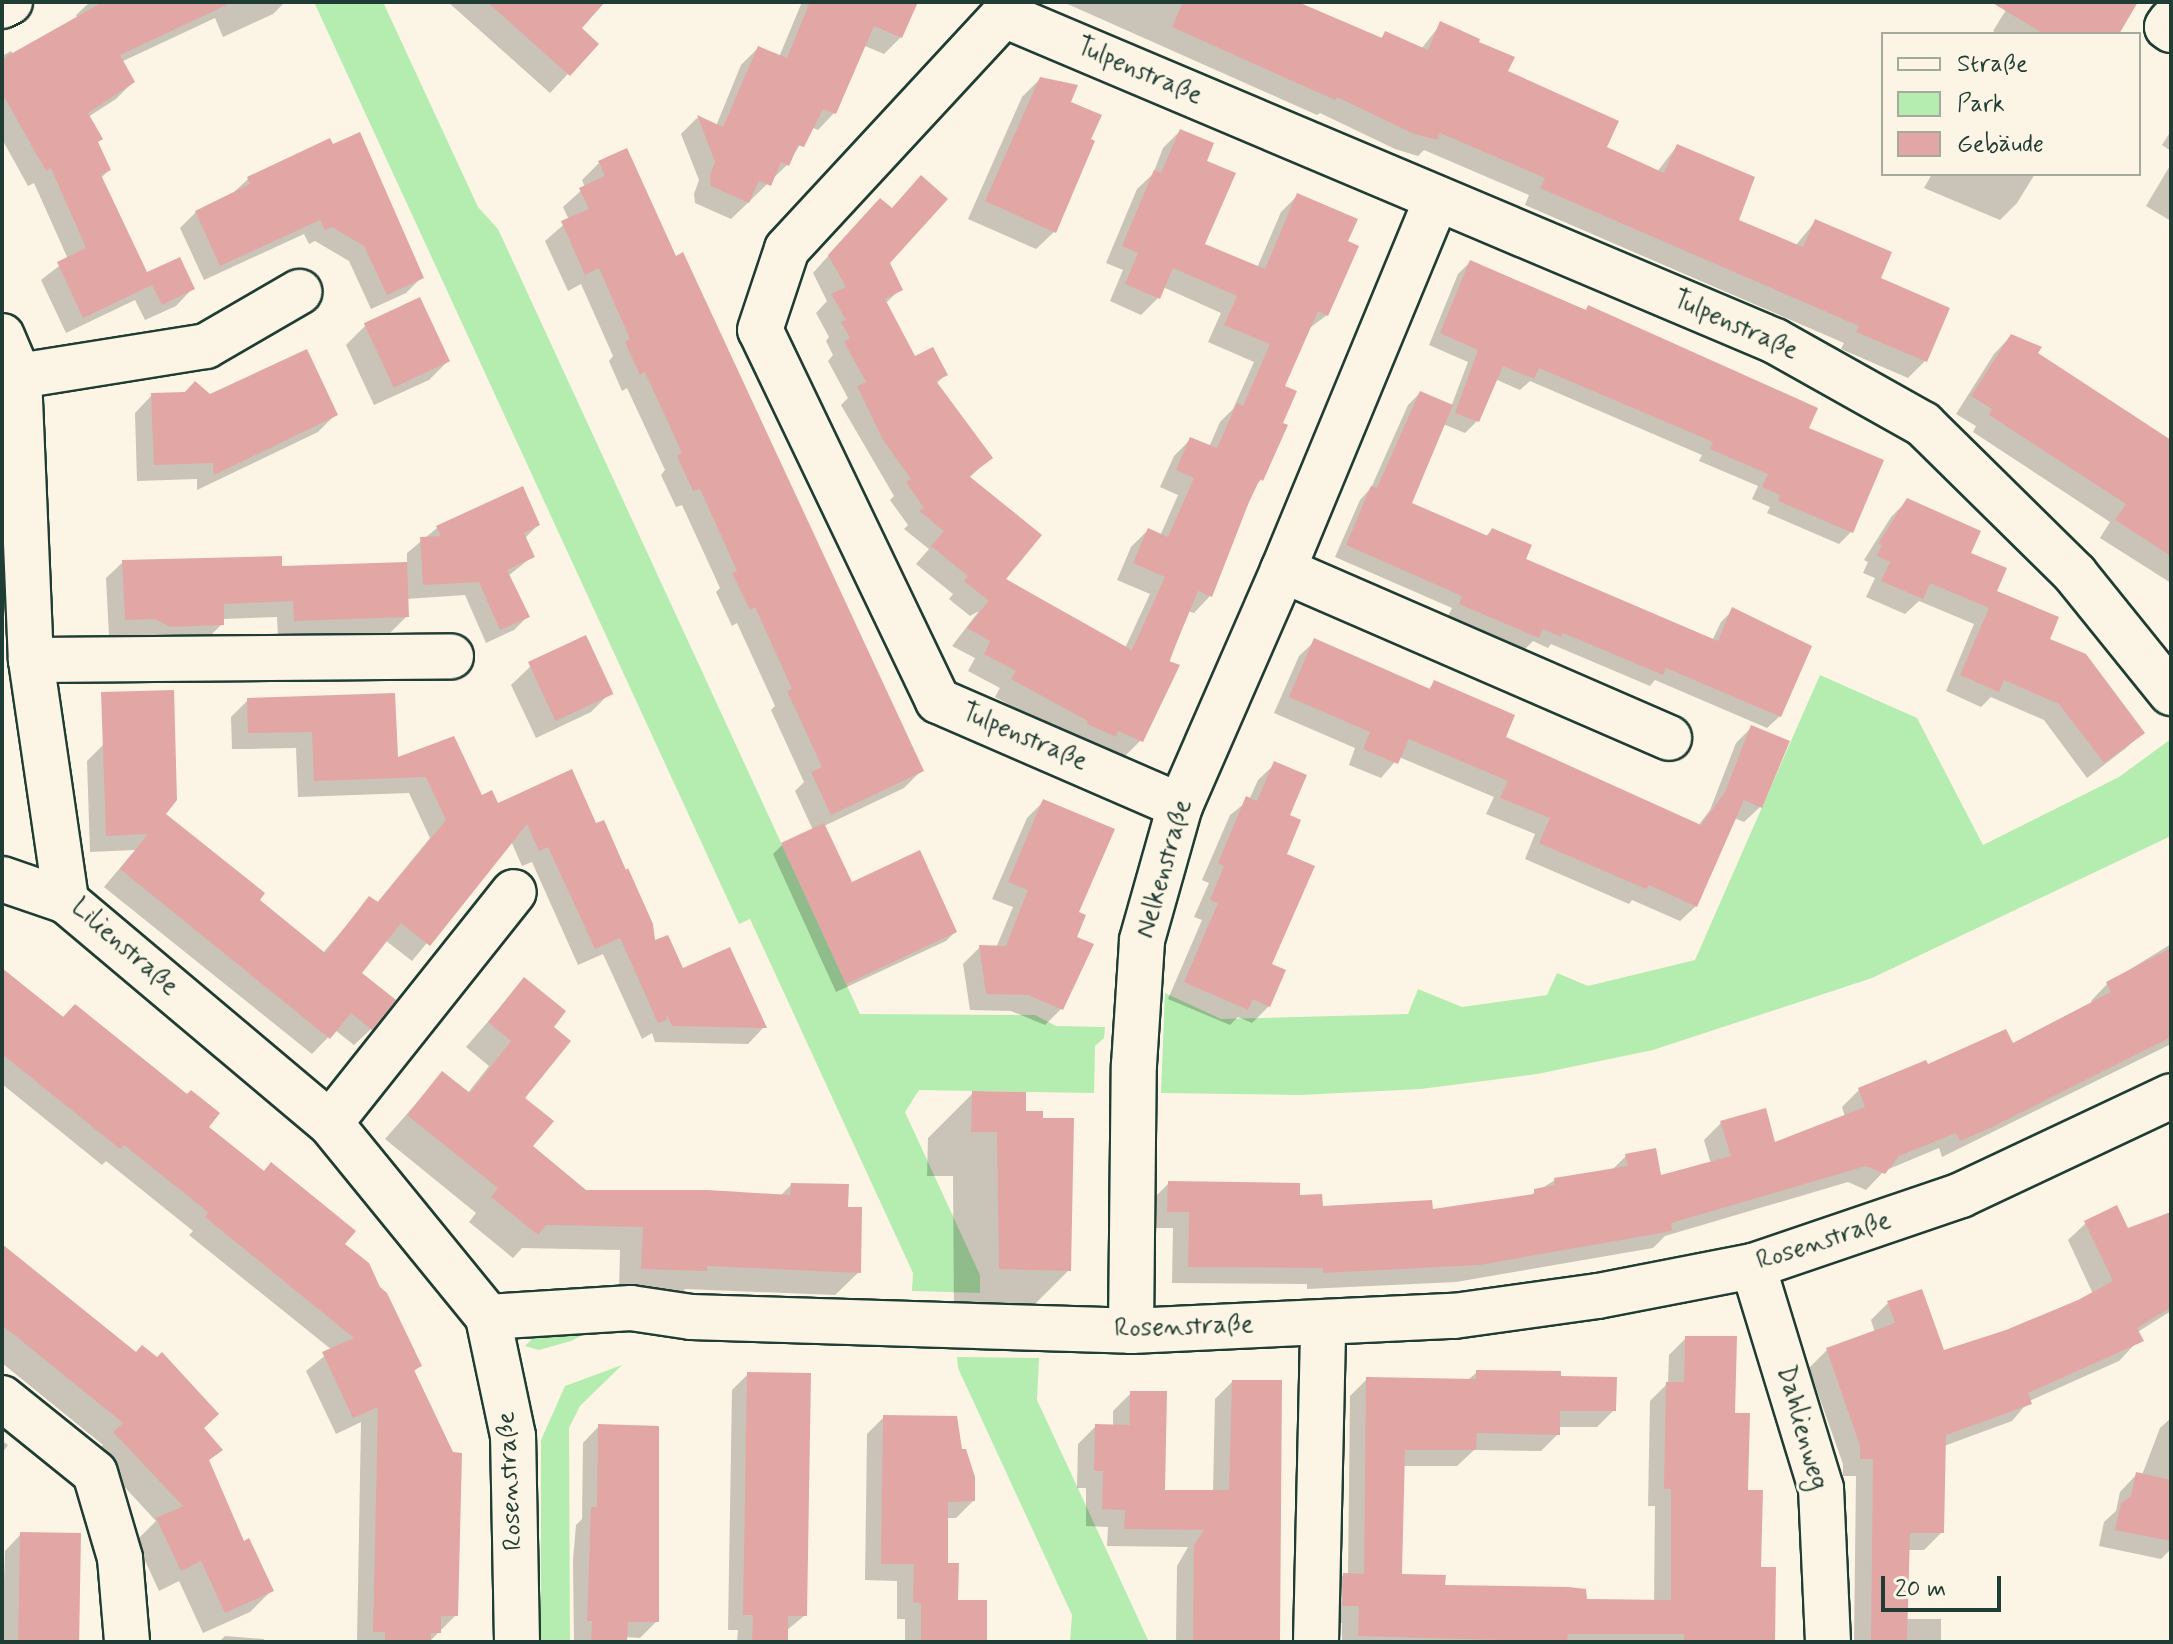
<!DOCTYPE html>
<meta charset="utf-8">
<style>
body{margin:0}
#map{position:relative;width:2173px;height:1644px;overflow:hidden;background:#fcf5e5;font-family:Mynerve,sans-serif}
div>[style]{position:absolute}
.green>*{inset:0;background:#b5ecb0}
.shadow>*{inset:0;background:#0003}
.building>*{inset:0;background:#e2a7a5;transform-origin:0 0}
.roads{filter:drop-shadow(2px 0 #1f3d34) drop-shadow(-2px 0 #1f3d34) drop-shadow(0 2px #1f3d34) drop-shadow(0 -2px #1f3d34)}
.minor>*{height:44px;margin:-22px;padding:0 22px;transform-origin:22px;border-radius:22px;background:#fcf5e5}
span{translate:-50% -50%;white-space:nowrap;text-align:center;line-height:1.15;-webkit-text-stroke:6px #fcf5e5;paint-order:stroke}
.street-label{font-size:26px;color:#1f3d34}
.frame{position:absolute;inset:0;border:4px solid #1f3d34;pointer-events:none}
.legend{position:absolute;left:1881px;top:32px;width:260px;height:144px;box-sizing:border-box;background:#fcf5e5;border:2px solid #a4ab9e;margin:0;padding:10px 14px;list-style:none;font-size:24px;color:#1f3d34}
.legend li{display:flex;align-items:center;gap:16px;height:40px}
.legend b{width:40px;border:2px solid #a4ab9e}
.scale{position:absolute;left:1881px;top:1576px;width:120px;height:36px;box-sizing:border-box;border:4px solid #1f3d34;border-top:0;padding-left:10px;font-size:24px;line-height:28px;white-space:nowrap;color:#1f3d34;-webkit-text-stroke:6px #fcf5e5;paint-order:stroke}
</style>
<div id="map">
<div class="green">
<i style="clip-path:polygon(314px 2px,383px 2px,478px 207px,498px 229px,860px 1014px,1035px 1015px,1056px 1026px,1105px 1027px,1104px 1038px,1095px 1046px,1094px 1093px,919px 1090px,905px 1112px,980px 1275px,980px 1293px,912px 1291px,913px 1273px,750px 919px,739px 924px)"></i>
<i style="clip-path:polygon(1820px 675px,1917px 718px,1983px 845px,2119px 777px,2171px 739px,2171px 836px,1872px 978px,1653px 1050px,1537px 1074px,1421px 1089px,1300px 1095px,1161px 1093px,1165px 993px,1221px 1019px,1408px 1014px,1418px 989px,1462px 1007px,1547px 995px,1557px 973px,1588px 986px,1695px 960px)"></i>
<i style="clip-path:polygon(592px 1330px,571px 1341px,539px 1350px,525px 1346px,537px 1334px)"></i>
<i style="clip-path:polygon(957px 1357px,1039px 1358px,1037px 1400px,1149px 1642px,1070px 1642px,1072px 1615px,958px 1368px)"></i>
<i style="clip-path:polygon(622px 1365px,580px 1406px,569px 1428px,570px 1642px,541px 1642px,541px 1440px,565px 1386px)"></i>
</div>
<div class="shadow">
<i style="clip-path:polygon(90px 2px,285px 2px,273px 14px,223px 37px,215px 18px,121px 62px,133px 82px,116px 99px,88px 117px,109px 170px,101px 178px,146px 275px,192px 289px,176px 306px,145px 320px,135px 300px,66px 333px,41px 280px,68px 259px,34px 183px,28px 186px,2px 139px,2px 56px,11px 51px,14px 55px,78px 19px,76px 15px)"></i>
<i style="clip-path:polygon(448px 2px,592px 2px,579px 28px,596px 44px,550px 93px)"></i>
<i style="clip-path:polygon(802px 2px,916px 2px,901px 37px,884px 54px,863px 45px,834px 113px,818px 130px,811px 127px,788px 164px,731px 219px,695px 203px,694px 194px,699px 180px,681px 134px,697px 118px,716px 126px,741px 65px,758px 48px,779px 57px)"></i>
<i style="clip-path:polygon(1063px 2px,1297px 2px,1380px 39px,1386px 33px,1421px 49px,1441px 24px,1604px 148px,1657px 172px,1677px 146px,1737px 221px,1795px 246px,1816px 221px,1879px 280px,1925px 361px,1908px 378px,1841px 349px,1844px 343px,1525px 205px,1529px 195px,1424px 150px,1418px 156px,1395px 149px,1320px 113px,1317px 115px)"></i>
<i style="clip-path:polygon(2011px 2px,2136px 2px,2116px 34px,1999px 34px,1993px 31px)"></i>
<i style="clip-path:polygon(1040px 79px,1068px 103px,1054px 232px,1036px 249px,968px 219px,1022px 97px)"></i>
<i style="clip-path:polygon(1180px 131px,1205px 162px,1203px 245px,1257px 268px,1281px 212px,1298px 195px,1345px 242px,1327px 315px,1307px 330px,1282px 387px,1281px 424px,1262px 479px,1254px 487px,1210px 596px,1194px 613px,1188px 611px,1141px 740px,1124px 757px,1101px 748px,1097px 752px,995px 697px,1000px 688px,968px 671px,975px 658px,952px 646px,979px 611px,970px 616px,949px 599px,953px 594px,916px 564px,929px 549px,904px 529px,908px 525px,890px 500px,894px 496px,841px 405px,848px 398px,828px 361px,833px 355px,826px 341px,829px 337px,816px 313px,827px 301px,813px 273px,863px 217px,900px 289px,885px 304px,914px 358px,945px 375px,936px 384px,990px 458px,969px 478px,1003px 580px,1125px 648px,1150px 594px,1117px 580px,1131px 547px,1148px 530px,1160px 536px,1178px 495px,1160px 487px,1174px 456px,1191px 439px,1209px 447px,1220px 422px,1233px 409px,1254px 362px,1208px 342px,1221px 313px,1163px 287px,1158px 298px,1141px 315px,1110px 301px,1123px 270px,1106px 263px,1137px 189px,1153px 174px,1163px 148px)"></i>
<i style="clip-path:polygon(2171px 131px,2171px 151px,2162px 145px)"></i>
<i style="clip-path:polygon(599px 163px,921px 771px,904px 788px,824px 826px,851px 884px,955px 932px,946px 941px,836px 992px,773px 854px,782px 845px,813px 830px,795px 791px,804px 782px,771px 710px,775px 706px,737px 623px,732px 626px,716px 592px,720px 588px,682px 505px,676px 507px,661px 475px,665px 470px,627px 388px,622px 391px,609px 361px,613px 356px,581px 284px,568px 291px,545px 241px,569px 220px,563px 207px,585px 187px,582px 180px)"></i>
<i style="clip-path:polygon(2171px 164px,2171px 221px,2146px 206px)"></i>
<i style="clip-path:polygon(1932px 174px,2035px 174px,2017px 203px,2000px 220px,1924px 188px)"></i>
<i style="clip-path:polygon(248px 179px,422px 277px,406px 293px,371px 309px,349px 261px,315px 241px,309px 244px,304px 234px,204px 280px,180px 228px,196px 212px,232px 194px)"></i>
<i style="clip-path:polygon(1470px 262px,1584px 312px,1588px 307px,1807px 429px,1851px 532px,1839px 544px,1767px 513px,1770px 507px,1752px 499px,1758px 486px,1699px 461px,1702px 455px,1530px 381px,1520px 390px,1495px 379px,1477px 421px,1465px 433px,1443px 424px,1410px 504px,1485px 537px,1492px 530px,1523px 560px,1712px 641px,1721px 622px,1733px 610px,1780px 716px,1767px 728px,1655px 680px,1650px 686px,1551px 644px,1548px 648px,1533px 641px,1525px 649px,1448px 616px,1452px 608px,1335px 557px,1360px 500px,1371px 488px,1408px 405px,1420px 393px,1451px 407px,1468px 362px,1429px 345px,1458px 274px)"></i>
<i style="clip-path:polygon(365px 326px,448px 361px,429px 380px,374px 405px,346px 345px)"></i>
<i style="clip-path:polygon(2011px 336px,2035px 354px,2171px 486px,2171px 583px,2100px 538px,2110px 522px,1973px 432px,1976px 426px,1956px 414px,1994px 354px)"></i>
<i style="clip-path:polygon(152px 395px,210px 397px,335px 415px,318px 432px,197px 490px,197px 479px,137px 481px,135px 413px)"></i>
<i style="clip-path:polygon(1907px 501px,1969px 554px,1994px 592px,2142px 733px,2126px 748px,2087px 778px,2044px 720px,1991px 697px,1981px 707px,1946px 691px,1974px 624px,1919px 601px,1905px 614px,1866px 597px,1875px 578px,1863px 573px,1868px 562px,1864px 560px,1891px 517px)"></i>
<i style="clip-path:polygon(538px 525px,525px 538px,533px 556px,508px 576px,528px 616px,514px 630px,486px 643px,465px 595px,406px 599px,407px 616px,390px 633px,278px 637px,277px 617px,222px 619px,222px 624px,205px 641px,153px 643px,138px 635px,109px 636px,106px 578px,123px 562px,280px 568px,407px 564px,407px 553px,437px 528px)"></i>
<i style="clip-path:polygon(1315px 641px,1428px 690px,1434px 683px,1503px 738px,1698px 826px,1710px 810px,1736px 743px,1752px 727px,1760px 807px,1744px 822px,1734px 818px,1696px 906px,1680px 921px,1632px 900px,1629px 904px,1525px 859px,1535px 834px,1486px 814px,1494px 797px,1399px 757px,1381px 778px,1349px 765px,1355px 748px,1274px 713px,1299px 656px)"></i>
<i style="clip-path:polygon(531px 666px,610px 693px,591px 712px,536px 738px,511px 685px)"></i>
<i style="clip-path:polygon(248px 700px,497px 805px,571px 772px,654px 943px,682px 971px,764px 1027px,748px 1044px,655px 1042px,652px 1033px,642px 1039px,603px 954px,578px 965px,532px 862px,522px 866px,511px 841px,412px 961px,385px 940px,359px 973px,371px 1029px,354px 1045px,335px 1030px,312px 1054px,104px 887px,135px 850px,90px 852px,87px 761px,104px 744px,163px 814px,257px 901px,322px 954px,370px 898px,376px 904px,430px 838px,409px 793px,298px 797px,296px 748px,232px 749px,231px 717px)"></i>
<i style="clip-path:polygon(1275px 764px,1287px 816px,1269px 965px,1269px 1006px,1252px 1023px,1238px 1017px,1230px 1025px,1168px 999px,1202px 920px,1194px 917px,1209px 883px,1202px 880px,1230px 815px,1249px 800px,1258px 780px)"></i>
<i style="clip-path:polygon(1044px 801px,1077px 913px,1062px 1008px,1045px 1025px,1011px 1011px,970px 1010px,963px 964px,980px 947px,996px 948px,1013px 907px,992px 899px,1027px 818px)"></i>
<i style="clip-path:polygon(2171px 944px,2171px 1044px,1942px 1157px,1939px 1148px,1884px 1171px,1866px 1190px,1848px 1182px,1665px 1236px,1653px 1248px,1456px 1282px,1307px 1289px,1307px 1284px,1172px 1283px,1173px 1228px,1151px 1228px,1152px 1200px,1169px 1183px,1298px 1197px,1321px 1208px,1431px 1211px,1528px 1197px,1555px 1180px,1611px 1171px,1626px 1156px,1659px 1177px,1711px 1164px,1704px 1140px,1721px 1123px,1774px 1145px,1845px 1117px,1842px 1107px,1859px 1090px,1925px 1063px,1927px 1067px,2012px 1046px,2092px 1004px,2091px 1001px,2108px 983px)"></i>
<i style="clip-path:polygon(2px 970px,207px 1127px,343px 1244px,420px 1366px,413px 1372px,456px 1615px,429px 1642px,357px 1642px,361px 1422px,336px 1434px,306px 1371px,332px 1350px,189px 1235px,193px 1231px,106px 1161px,102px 1165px,2px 1084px)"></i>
<i style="clip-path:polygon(524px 980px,551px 1027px,522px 1099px,530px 1147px,586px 1192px,780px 1196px,791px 1185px,846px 1209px,859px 1272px,835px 1295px,685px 1289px,681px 1294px,619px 1292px,620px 1250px,522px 1248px,513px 1258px,469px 1222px,476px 1213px,385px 1139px,442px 1074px,467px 1094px,489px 1066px,466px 1047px)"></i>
<i style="clip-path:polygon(973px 1093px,1024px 1113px,1069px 1270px,1024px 1315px,954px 1314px,953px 1176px,927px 1176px,928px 1138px)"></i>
<i style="clip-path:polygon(2171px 1212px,2171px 1311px,2125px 1340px,2135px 1344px,2119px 1361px,2029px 1401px,2012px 1421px,1944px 1446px,1942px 1532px,1924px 1550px,1908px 1550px,1906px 1619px,1941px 1619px,1941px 1642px,1854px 1642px,1856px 1476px,1843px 1476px,1843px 1464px,1809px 1368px,1827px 1350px,1875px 1333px,1871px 1320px,1888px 1303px,1943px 1352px,2053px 1314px,2093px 1294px,2068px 1240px,2086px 1223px,2127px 1231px)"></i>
<i style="clip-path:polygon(2px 1247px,220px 1450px,207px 1462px,243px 1543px,271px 1591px,250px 1612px,203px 1633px,179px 1581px,159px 1591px,136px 1541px,156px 1521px,94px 1454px,103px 1445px,2px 1363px)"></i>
<i style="clip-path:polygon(1686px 1338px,1733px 1414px,1773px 1642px,1342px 1642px,1342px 1623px,1326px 1623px,1326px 1592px,1343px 1575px,1348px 1575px,1350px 1396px,1367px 1379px,1467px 1381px,1477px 1372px,1559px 1378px,1614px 1410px,1597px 1427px,1558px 1427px,1558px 1434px,1541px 1451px,1474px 1450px,1457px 1466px,1402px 1466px,1400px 1576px,1443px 1587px,1585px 1601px,1654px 1602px,1655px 1506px,1648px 1506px,1650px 1401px,1668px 1383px,1669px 1355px)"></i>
<i style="clip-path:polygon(748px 1374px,805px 1615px,786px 1631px,786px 1642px,737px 1642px,738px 1630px,728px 1630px,732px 1390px)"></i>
<i style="clip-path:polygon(1232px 1382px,1278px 1642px,1176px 1642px,1177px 1566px,1188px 1547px,1107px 1546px,1108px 1527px,1086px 1526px,1086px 1488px,1077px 1488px,1078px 1444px,1096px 1426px,1113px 1426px,1113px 1411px,1131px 1393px,1163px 1492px,1213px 1492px,1215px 1399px)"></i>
<i style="clip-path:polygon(884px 1417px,973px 1501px,956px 1518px,946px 1518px,946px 1565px,956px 1602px,985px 1642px,905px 1642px,905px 1619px,897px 1619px,897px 1581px,865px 1580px,867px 1434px)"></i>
<i style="clip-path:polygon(2171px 1418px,2171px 1549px,2161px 1559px,2099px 1546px,2104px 1522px,2116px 1511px,2120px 1492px,2137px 1474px,2142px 1475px,2160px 1428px)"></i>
<i style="clip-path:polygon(599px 1426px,657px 1621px,640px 1638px,625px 1637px,625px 1642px,574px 1642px,573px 1560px,576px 1525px,582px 1519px,583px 1443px)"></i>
<i style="clip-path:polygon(2px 1441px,8px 1445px,2px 1453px)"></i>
<i style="clip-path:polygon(21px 1534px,77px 1642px,2px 1642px,5px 1551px)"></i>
<i style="clip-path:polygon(225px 1636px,264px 1639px,264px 1642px,219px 1642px)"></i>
</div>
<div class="building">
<i style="clip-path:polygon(103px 2px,233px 2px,120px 55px,135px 82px,88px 113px,103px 139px,98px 142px,111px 170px,101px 175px,147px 272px,180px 257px,195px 289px,162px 305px,152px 285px,83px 318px,57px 262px,86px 248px,51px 168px,46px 171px,2px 93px,2px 59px)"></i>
<i style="clip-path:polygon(487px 2px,605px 2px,582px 28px,599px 44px,570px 76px)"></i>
<i style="clip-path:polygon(810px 2px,918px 2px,902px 38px,874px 26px,836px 114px,823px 109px,804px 147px,798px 145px,789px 166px,781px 162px,771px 186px,759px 181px,749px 203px,711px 186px,710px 175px,715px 162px,697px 115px,723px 127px,758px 46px,787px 58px)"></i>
<i style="clip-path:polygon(1183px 2px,1298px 2px,1382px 38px,1385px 31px,1428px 50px,1440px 21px,1480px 39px,1479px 42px,1515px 57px,1508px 71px,1619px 121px,1607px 147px,1664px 173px,1677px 144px,1755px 177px,1739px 220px,1803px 247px,1815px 219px,1892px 252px,1881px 278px,1950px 308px,1927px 362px,1856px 332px,1859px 326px,1540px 188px,1545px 178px,1440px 133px,1437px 140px,1412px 133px,1337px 97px,1335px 100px,1172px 27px)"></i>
<i style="clip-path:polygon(1991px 2px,2138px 2px,2119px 34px,2044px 34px)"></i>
<i style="clip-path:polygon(1040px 77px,1078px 85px,1071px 102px,1102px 115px,1091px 139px,1095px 141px,1056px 233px,985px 201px)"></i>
<i style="clip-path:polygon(1180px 129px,1214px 143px,1207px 161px,1236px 173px,1205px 244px,1265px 269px,1297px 193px,1358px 219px,1348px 241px,1359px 246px,1328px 316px,1318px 311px,1285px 386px,1297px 391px,1283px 423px,1288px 425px,1263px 481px,1260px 479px,1249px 502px,1212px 597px,1198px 591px,1169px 661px,1180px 665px,1143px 742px,1118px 731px,1116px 737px,1087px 724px,1088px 721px,1011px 679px,1016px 671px,984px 654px,990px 641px,967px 628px,1002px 584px,989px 601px,964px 581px,968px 576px,931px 546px,944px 531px,919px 511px,924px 508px,906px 482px,911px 479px,883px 440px,857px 386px,866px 382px,844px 342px,850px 338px,841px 322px,846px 320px,831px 294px,846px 287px,828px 255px,880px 198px,892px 208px,921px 175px,948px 199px,890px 263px,903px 290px,885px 299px,915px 356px,933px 347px,948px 375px,936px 381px,993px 458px,969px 476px,1042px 535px,1006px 579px,1132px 650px,1165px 577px,1133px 563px,1148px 528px,1168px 537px,1194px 478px,1176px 470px,1190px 437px,1217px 448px,1237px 403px,1243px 406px,1270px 344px,1224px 325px,1237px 296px,1173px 268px,1160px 299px,1125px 284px,1138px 253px,1122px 246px,1154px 170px,1161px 173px)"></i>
<i style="clip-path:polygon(360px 132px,424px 278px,387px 295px,364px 246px,332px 227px,325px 230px,320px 220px,220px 266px,195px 211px,250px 184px,247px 177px,330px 138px,333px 144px)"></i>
<i style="clip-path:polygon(627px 148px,676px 256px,683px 252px,924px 771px,831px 815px,811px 772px,822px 767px,787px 691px,792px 689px,755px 607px,750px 610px,732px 573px,737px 571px,700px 489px,693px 491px,677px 456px,682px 453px,645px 372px,640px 375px,625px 342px,630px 339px,599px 268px,585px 275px,561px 221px,589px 209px,579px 188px,605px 176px,598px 161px)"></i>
<i style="clip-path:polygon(1470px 260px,1586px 310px,1588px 305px,1818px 408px,1809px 428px,1884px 460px,1853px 533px,1778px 501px,1780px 495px,1762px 487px,1768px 474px,1710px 449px,1713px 442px,1539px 368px,1534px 379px,1503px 366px,1479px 422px,1455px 413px,1478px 350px,1440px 333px)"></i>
<i style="left:420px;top:297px;width:71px;height:62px;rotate:65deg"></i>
<i style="clip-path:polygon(2011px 334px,2042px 347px,2038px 353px,2171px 440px,2171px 556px,2115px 520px,2126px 504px,1989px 415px,1992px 409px,1971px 396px)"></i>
<i style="clip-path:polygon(307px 349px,338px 415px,214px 475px,213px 463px,154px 465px,151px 393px,185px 392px,195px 381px,210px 394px)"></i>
<i style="clip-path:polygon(1420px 391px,1453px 405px,1412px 503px,1488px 536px,1492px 528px,1532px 545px,1526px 559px,1718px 641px,1732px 607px,1812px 646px,1781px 717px,1666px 668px,1663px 675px,1563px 633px,1561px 637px,1543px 629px,1539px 638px,1459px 604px,1462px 596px,1346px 545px,1371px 486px,1377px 488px)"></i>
<i style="clip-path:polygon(523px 486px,540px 525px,524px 533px,535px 557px,507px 570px,530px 617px,500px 630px,479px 582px,423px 585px,420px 537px,441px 536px,436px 526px)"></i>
<i style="clip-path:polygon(1907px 498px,1981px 531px,1971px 553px,2007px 568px,1997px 591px,2059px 617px,2050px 639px,2086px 654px,2145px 733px,2104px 763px,2059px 704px,2004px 680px,1999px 692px,1960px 675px,1989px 608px,1930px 583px,1923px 599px,1881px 581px,1890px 562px,1877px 556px,1882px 545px,1878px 544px)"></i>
<i style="clip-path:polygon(282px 556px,282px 566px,407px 562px,409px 617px,294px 621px,293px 601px,224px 604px,224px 625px,170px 627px,155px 619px,125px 620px,122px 560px)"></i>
<i style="left:586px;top:635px;width:65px;height:64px;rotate:65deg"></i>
<i style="clip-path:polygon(1314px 638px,1430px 689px,1434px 680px,1515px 715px,1506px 737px,1701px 825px,1725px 792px,1751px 725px,1790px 741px,1762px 808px,1744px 800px,1697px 907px,1649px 885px,1646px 889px,1539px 843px,1550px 818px,1500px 798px,1508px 781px,1409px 739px,1398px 764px,1363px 749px,1370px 732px,1289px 697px)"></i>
<i style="clip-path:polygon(174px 690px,177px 800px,166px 814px,265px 893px,260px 900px,325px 953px,369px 896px,378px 902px,446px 820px,426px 777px,314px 781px,312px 732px,248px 733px,247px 698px,395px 693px,398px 757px,454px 736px,482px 795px,492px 790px,498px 803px,572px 769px,596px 823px,604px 820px,626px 870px,628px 868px,653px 924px,655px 940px,668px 935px,683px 968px,730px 947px,767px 1028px,672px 1026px,666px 1013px,667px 1020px,658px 1023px,620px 938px,595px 949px,548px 847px,539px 851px,527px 824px,430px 946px,401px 923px,362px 973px,396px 1000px,372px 1030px,351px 1013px,330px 1039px,120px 869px,148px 834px,106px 836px,101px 692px)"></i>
<i style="clip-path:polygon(1274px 761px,1307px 775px,1290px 815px,1301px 820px,1287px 854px,1315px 866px,1272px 964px,1286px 970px,1270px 1007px,1253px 999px,1248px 1010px,1184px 982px,1218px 903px,1210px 900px,1224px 866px,1218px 863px,1246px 796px,1257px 801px)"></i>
<i style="clip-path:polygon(1043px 799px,1115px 829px,1079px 912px,1086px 915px,1077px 937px,1094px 944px,1063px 1010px,1028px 995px,986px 994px,979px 945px,1006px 946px,1028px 890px,1008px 882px)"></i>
<i style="clip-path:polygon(824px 823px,852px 882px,920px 850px,957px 932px,846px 984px,781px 843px)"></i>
<i style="clip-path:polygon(2171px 948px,2171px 1037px,1990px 1128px,1960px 1141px,1956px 1133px,1899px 1156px,1885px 1174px,1866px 1166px,1671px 1223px,1672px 1231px,1479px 1265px,1323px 1273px,1323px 1268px,1188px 1267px,1189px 1212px,1167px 1212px,1168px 1181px,1300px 1183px,1300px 1195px,1322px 1194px,1323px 1206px,1432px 1200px,1433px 1209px,1534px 1194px,1534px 1189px,1555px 1185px,1554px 1178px,1628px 1166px,1625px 1154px,1656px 1148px,1661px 1175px,1731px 1156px,1720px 1121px,1766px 1108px,1775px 1142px,1865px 1107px,1858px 1088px,1926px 1060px,1928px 1064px,2006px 1029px,2013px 1043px,2111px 992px,2106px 982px)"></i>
<i style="clip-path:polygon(2px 968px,63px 1017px,75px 1004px,187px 1094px,191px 1090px,220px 1113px,209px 1127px,264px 1171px,271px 1162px,356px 1231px,345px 1244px,369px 1263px,380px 1287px,387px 1293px,422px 1366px,414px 1370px,453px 1452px,462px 1453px,458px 1616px,441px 1616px,441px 1633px,431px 1633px,431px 1642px,385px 1642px,385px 1632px,373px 1632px,378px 1407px,353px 1418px,322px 1352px,354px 1338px,205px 1217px,208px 1212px,124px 1145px,120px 1149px,2px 1054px)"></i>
<i style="clip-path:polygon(524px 977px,566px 1011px,554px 1027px,571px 1041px,525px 1098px,554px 1121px,533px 1146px,586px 1190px,708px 1190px,790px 1195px,791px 1183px,849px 1184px,848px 1207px,862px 1207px,861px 1273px,707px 1266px,707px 1271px,641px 1269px,643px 1227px,546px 1225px,538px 1235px,491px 1197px,498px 1188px,407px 1115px,442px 1071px,470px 1093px,511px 1041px,488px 1022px)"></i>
<i style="clip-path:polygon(972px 1091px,1026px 1092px,1026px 1111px,1043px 1111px,1043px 1118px,1074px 1118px,1071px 1271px,999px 1269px,997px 1132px,971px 1132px)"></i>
<i style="clip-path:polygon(2117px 1205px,2128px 1228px,2171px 1212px,2171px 1307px,2137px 1328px,2144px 1341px,2028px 1393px,2032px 1404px,1946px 1435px,1944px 1533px,1910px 1533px,1907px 1642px,1871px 1642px,1873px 1459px,1860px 1459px,1860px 1446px,1826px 1348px,1895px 1323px,1887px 1301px,1922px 1289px,1944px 1350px,2006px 1330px,2078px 1300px,2113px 1281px,2084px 1221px)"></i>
<i style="clip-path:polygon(2px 1244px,136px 1352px,142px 1345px,157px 1357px,162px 1352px,219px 1414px,204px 1428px,223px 1450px,209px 1460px,244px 1541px,249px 1538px,274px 1591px,225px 1613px,201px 1561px,181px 1571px,156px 1518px,183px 1506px,113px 1432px,123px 1423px,2px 1325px)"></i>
<i style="clip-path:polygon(1685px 1336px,1737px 1336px,1735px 1413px,1750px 1413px,1748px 1490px,1763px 1490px,1761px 1567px,1776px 1567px,1775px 1642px,1684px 1642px,1684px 1634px,1568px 1634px,1567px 1642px,1358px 1636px,1359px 1606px,1342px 1606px,1343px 1573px,1364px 1574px,1366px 1377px,1476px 1379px,1476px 1370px,1561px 1371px,1561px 1376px,1617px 1377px,1616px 1411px,1560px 1411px,1560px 1435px,1477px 1433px,1476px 1450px,1405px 1450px,1402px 1574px,1446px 1575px,1445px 1585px,1568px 1587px,1586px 1589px,1587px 1599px,1671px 1600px,1671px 1489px,1664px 1489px,1666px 1382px,1684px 1382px)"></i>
<i style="clip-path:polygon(747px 1372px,811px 1373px,807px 1616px,788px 1616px,788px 1642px,752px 1642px,753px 1615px,743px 1615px)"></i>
<i style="clip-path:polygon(1232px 1380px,1282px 1380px,1280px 1642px,1193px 1642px,1194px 1546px,1204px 1530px,1124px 1529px,1125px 1510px,1102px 1509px,1103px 1471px,1094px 1471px,1095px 1424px,1130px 1425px,1130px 1391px,1167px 1391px,1165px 1490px,1229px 1490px)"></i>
<i style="clip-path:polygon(883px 1415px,957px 1416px,962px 1449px,966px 1449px,975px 1477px,975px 1501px,948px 1502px,948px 1563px,959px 1563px,958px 1600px,987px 1600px,987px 1642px,921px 1642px,921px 1603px,913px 1602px,914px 1564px,881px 1564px)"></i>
<i style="clip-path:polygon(598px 1424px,659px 1426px,659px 1622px,628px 1622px,627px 1642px,591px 1642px,592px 1621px,587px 1621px,591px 1507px,597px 1507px)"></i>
<i style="clip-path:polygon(2136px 1472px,2171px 1480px,2171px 1541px,2115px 1530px,2121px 1503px,2131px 1496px)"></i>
<i style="left:20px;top:1532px;width:61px;height:110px;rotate:1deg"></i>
</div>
<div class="roads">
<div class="minor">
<i style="left:2px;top:6px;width:9px;rotate:-27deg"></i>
<i style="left:2171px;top:21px;width:7px;rotate:124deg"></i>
<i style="left:2167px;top:27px;width:5px;rotate:37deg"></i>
<i style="left:2px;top:336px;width:43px;rotate:67deg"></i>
<i style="left:19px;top:376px;width:284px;rotate:87.6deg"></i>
<i style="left:31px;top:660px;width:244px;rotate:81.7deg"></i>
<i style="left:66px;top:901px;width:345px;rotate:40.1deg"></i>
<i style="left:330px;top:1123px;width:250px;rotate:50.8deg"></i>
<i style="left:19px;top:376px;width:189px;rotate:-9.1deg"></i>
<i style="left:206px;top:346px;width:108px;rotate:-30.1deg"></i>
<i style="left:1283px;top:570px;width:421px;rotate:23.5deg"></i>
<i style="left:31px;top:660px;width:420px;rotate:-0.5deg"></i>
<i style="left:1180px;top:806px;width:264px;rotate:-156.5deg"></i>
<i style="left:938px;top:701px;width:411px;rotate:-115.6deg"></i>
<i style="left:760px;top:330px;width:85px;rotate:-71.6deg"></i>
<i style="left:787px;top:249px;width:319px;rotate:-47.2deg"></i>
<i style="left:1004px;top:15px;width:837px;rotate:22.92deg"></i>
<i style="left:1775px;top:341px;width:170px;rotate:29.3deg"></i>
<i style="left:1923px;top:424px;width:214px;rotate:44.6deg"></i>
<i style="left:2075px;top:574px;width:153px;rotate:51.1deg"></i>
<i style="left:2px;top:879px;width:68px;rotate:19deg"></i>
<i style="left:330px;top:1123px;width:295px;rotate:-51.5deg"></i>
<i style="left:1753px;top:1266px;width:232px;rotate:73deg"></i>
<i style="left:1821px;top:1488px;width:154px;rotate:87.4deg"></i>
<i style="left:1131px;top:1331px;width:266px;rotate:-89.4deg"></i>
<i style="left:1134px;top:1065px;width:125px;rotate:-86.3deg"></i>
<i style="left:1142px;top:940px;width:139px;rotate:-74.2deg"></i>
<i style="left:1180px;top:806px;width:257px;rotate:-66.4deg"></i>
<i style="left:1283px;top:570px;width:402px;rotate:-67.5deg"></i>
<i style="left:2px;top:1398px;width:119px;rotate:38.9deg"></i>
<i style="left:95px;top:1473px;width:89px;rotate:73.6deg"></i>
<i style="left:120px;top:1558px;width:84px;rotate:85.2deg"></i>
<i style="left:517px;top:1642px;width:206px;rotate:-91.1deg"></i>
<i style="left:513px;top:1436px;width:122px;rotate:-101.9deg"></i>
<i style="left:488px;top:1317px;width:143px;rotate:-3.6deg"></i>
<i style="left:631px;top:1308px;width:61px;rotate:8.5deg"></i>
<i style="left:691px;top:1317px;width:440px;rotate:1.8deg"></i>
<i style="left:1131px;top:1331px;width:323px;rotate:-2.7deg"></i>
<i style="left:1454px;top:1316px;width:145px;rotate:-7.9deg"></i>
<i style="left:1598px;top:1296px;width:158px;rotate:-11deg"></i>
<i style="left:1753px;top:1266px;width:220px;rotate:-18.8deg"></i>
<i style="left:1961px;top:1195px;width:232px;rotate:-25.2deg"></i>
<i style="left:1316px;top:1642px;width:319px;rotate:-88.7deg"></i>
</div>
</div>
<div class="street-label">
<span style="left:1139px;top:72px;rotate:23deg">Tulpenstraße</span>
<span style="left:1735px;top:326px;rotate:24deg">Tulpenstraße</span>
<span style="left:1024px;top:738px;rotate:23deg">Tulpenstraße</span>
<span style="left:1165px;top:869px;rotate:-74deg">Nelkenstraße</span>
<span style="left:124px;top:948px;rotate:41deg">Lilienstraße</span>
<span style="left:1824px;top:1242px;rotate:-18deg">Rosenstraße</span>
<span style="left:1184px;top:1328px;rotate:-2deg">Rosenstraße</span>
<span style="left:1801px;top:1428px;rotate:74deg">Dahlienweg</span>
<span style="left:511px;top:1481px;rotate:-93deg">Rosenstraße</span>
</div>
<div class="frame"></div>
<ul class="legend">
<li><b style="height:10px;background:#fcf5e5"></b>Straße</li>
<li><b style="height:22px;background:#b5ecb0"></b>Park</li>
<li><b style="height:22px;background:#e2a7a5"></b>Gebäude</li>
</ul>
<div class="scale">20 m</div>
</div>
